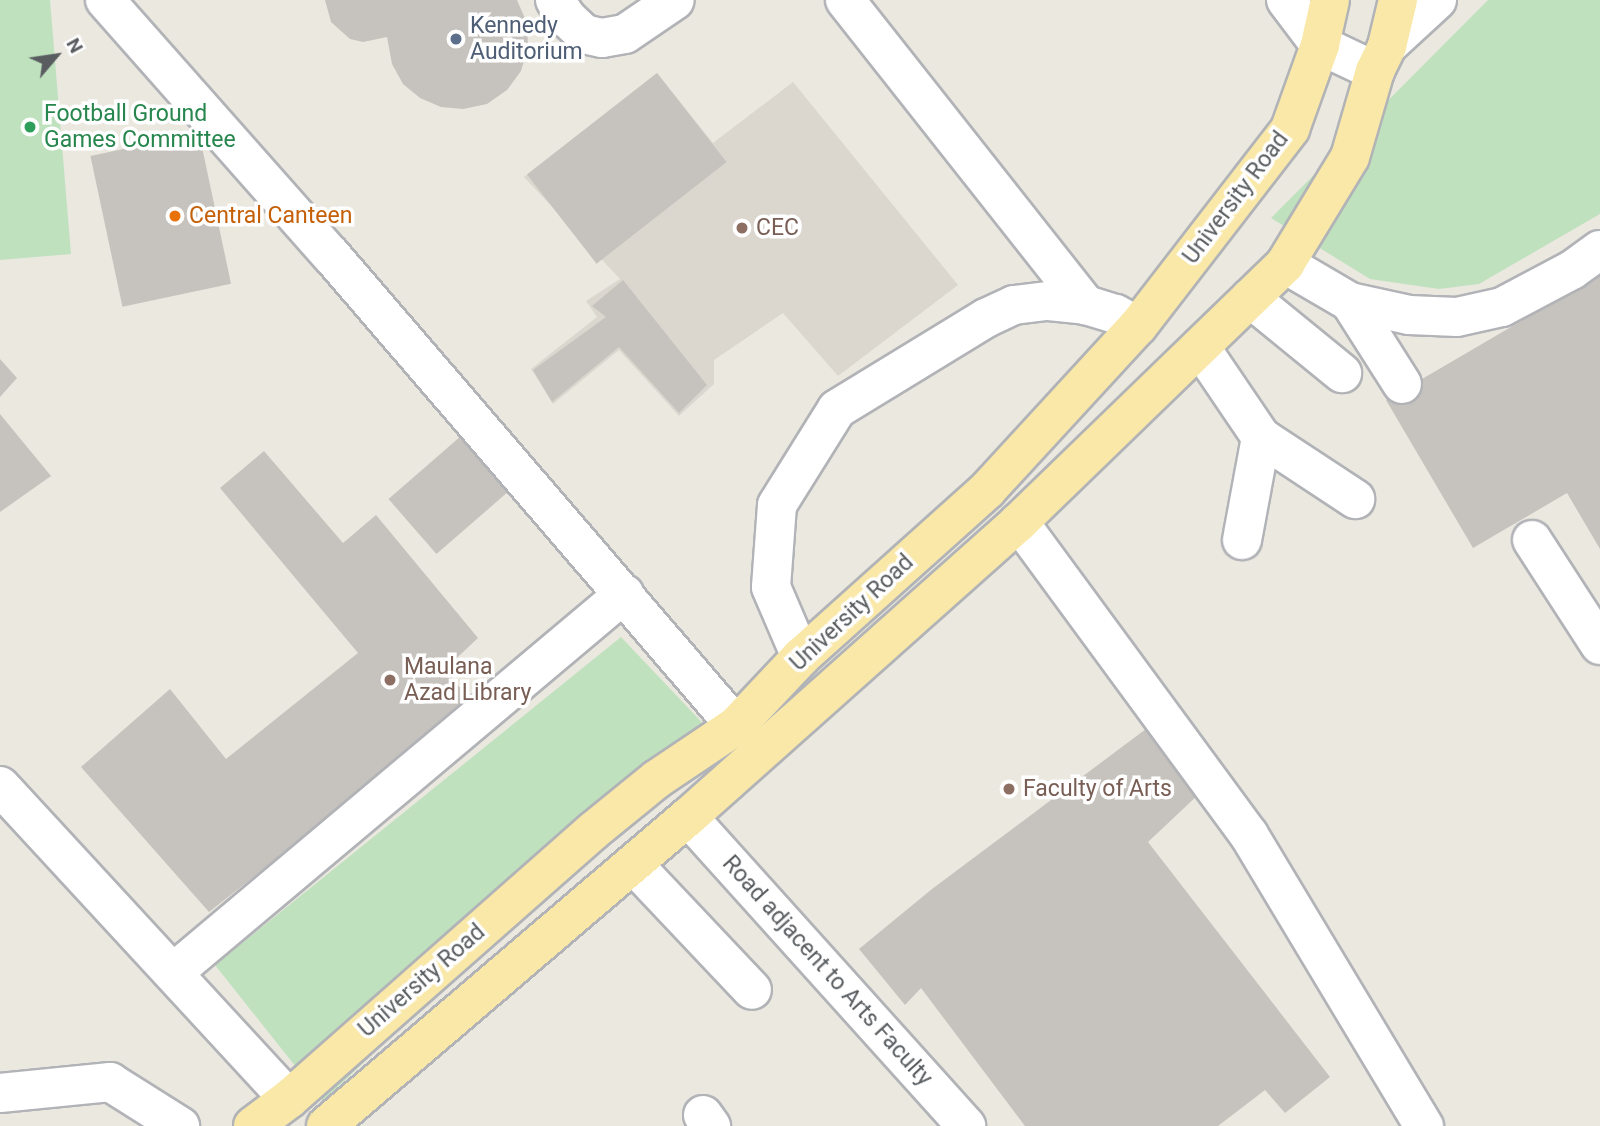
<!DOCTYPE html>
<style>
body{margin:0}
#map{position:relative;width:1600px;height:1126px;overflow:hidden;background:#ebe8e0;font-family:Roboto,sans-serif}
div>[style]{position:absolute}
.education>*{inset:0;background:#dbd7cf}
.green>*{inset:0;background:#bfe1be}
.building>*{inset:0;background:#c6c3be;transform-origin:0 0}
.roads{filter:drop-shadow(2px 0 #b1b3b7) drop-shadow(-2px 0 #b1b3b7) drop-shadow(0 2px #b1b3b7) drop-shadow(0 -2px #b1b3b7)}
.minor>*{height:38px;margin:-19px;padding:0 19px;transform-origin:19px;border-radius:19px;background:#fff}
.major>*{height:38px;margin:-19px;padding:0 19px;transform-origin:19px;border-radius:19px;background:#f9e8a8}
.dots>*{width:19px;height:19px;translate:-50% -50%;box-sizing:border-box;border:4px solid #fff;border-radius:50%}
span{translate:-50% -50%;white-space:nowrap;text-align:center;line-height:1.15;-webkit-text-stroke:7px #fff;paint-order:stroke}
.service-label{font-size:23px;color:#4e5e75}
.left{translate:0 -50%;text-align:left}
.leisure-label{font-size:23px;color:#27864d}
.street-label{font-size:23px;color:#595d60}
.food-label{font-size:23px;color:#c56008}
.education-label{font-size:23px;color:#785e54}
.north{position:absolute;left:21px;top:21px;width:70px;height:70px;-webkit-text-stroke:5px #fff;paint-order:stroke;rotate:61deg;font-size:19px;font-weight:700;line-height:28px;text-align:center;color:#595d60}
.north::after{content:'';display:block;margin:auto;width:24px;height:32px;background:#595d60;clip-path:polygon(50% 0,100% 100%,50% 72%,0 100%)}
</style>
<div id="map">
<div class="education">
<i style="clip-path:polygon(657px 73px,713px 143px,793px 82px,958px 285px,838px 376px,783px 313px,714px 360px,714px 384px,679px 416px,619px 350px,553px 404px,531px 369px,597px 317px,586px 301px,620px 279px,524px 177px)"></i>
</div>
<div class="green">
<i style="clip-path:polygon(0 0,50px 0,71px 254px,0 260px)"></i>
<i style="clip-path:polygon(1488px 0,1600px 0,1600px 214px,1479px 284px,1439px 289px,1370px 279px,1271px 218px)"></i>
<i style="clip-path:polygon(621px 637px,712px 733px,323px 1101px,215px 965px)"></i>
</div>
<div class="building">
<i style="clip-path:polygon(325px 0,517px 0,527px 23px,528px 47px,521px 71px,507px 90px,487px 104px,463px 109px,441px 107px,420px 98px,403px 84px,392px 64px,387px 37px,363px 42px,350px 39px,331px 22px)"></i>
<i style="left:657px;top:73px;width:113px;height:165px;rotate:52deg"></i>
<i style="left:199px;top:133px;width:154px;height:111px;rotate:78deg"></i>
<i style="clip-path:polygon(1600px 275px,1600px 549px,1567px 493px,1473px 548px,1386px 400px)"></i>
<i style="clip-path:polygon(623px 280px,707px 385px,679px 413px,619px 347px,552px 402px,533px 370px,606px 317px,592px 306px)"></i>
<i style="clip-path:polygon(0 359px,17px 378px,0 397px)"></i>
<i style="clip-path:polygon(0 414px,51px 476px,0 512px)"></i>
<i style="left:461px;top:436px;width:73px;height:96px;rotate:49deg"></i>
<i style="clip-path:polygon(264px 451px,343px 543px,376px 515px,478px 638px,445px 669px,477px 709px,438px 732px,209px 912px,81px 767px,170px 689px,226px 759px,358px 653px,220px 488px)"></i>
<i style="clip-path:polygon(1150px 726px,1174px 767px,1199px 794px,1148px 842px,1330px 1077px,1285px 1113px,1265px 1090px,1218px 1126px,1025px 1126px,921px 988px,905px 1005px,859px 949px,932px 889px)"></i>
</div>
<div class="roads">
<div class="minor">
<i style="left:105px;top:0;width:341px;rotate:48.5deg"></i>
<i style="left:331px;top:255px;width:621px;rotate:49.31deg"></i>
<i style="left:555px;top:0;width:23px;rotate:56deg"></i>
<i style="left:568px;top:19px;width:22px;rotate:43deg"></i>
<i style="left:584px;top:34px;width:18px;rotate:13deg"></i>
<i style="left:602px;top:38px;width:23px;rotate:-10deg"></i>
<i style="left:625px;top:34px;width:60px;rotate:-34.2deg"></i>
<i style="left:845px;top:0;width:389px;rotate:51.7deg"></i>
<i style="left:1286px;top:0;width:56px;rotate:52.9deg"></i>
<i style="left:1320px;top:45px;width:61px;rotate:25.3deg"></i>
<i style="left:1387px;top:46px;width:68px;rotate:-42.6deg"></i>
<i style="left:1285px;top:264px;width:75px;rotate:30.3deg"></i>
<i style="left:1350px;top:302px;width:60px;rotate:12.4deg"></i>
<i style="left:1409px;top:315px;width:48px;rotate:2.4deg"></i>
<i style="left:1457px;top:317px;width:46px;rotate:-12.5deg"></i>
<i style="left:1502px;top:307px;width:79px;rotate:-27.9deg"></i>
<i style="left:1572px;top:270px;width:34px;rotate:-36deg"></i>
<i style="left:1250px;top:298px;width:119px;rotate:39.2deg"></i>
<i style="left:1350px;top:302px;width:97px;rotate:57.6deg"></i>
<i style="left:1200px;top:347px;width:109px;rotate:55.9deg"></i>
<i style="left:1261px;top:437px;width:113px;rotate:33.4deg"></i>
<i style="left:1019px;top:522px;width:388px;rotate:53.7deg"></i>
<i style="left:1249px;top:835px;width:340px;rotate:59deg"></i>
<i style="left:1242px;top:540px;width:105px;rotate:-79.5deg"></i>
<i style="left:1532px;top:540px;width:125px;rotate:57.1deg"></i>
<i style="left:801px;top:657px;width:76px;rotate:-113.2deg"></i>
<i style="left:771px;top:587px;width:82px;rotate:-85.8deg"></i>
<i style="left:777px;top:505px;width:113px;rotate:-58deg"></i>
<i style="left:837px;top:409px;width:175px;rotate:-31.4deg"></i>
<i style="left:986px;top:318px;width:31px;rotate:-25deg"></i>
<i style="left:1014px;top:305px;width:35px;rotate:-7deg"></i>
<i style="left:1049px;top:301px;width:37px;rotate:6deg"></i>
<i style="left:1086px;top:305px;width:31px;rotate:17deg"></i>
<i style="left:1116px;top:314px;width:25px;rotate:29deg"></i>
<i style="left:0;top:786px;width:426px;rotate:47.3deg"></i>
<i style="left:688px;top:817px;width:416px;rotate:48deg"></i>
<i style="left:633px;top:864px;width:173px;rotate:46.6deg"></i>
<i style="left:174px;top:972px;width:588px;rotate:-40.03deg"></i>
<i style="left:0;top:1093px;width:111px;rotate:-5.7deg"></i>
<i style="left:110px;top:1082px;width:83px;rotate:32.2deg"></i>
<i style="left:703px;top:1115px;width:14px;rotate:54deg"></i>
</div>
<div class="major">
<i style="left:253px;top:1126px;width:45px;rotate:-36.9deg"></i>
<i style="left:289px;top:1099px;width:405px;rotate:-41.4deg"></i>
<i style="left:593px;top:831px;width:82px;rotate:-39.1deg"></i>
<i style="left:657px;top:779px;width:95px;rotate:-33.9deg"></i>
<i style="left:736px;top:726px;width:95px;rotate:-46.7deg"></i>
<i style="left:801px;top:657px;width:250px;rotate:-41.9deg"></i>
<i style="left:987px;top:490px;width:223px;rotate:-47.4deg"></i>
<i style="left:1138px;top:326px;width:249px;rotate:-52.3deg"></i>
<i style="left:1290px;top:129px;width:89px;rotate:-70.3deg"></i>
<i style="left:1320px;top:45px;width:46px;rotate:-77.5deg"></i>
<i style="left:326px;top:1126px;width:476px;rotate:-40.5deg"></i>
<i style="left:688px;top:817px;width:443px;rotate:-41.7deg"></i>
<i style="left:1019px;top:522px;width:371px;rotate:-44.1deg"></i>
<i style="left:1285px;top:264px;width:125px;rotate:-58.7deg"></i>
<i style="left:1350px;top:157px;width:90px;rotate:-73.8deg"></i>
<i style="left:1375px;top:71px;width:28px;rotate:-64deg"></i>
<i style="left:1387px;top:46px;width:47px;rotate:-76.6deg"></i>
</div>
</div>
<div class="dots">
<i style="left:456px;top:39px;background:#5c6f8a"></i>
<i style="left:30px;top:127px;background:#2e9e5b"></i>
<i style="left:175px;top:216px;background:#e8710a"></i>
<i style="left:742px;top:228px;background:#8d6e63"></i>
<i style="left:390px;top:680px;background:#8d6e63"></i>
<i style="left:1009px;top:789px;background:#8d6e63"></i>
</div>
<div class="service-label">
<span class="left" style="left:470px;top:39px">Kennedy<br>Auditorium</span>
</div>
<div class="leisure-label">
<span class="left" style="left:44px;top:127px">Football Ground<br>Games Committee</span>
</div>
<div class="street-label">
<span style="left:1236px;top:198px;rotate:-53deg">University Road</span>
<span style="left:852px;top:613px;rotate:-43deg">University Road</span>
<span style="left:827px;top:971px;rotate:48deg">Road adjacent to Arts Faculty</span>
<span style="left:422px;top:981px;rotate:-41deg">University Road</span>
</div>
<div class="food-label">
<span class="left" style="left:189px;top:216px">Central Canteen</span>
</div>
<div class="education-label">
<span class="left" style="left:756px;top:228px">CEC</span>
<span class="left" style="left:404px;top:680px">Maulana<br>Azad Library</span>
<span class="left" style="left:1023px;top:789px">Faculty of Arts</span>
</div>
<div class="north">N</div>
</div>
